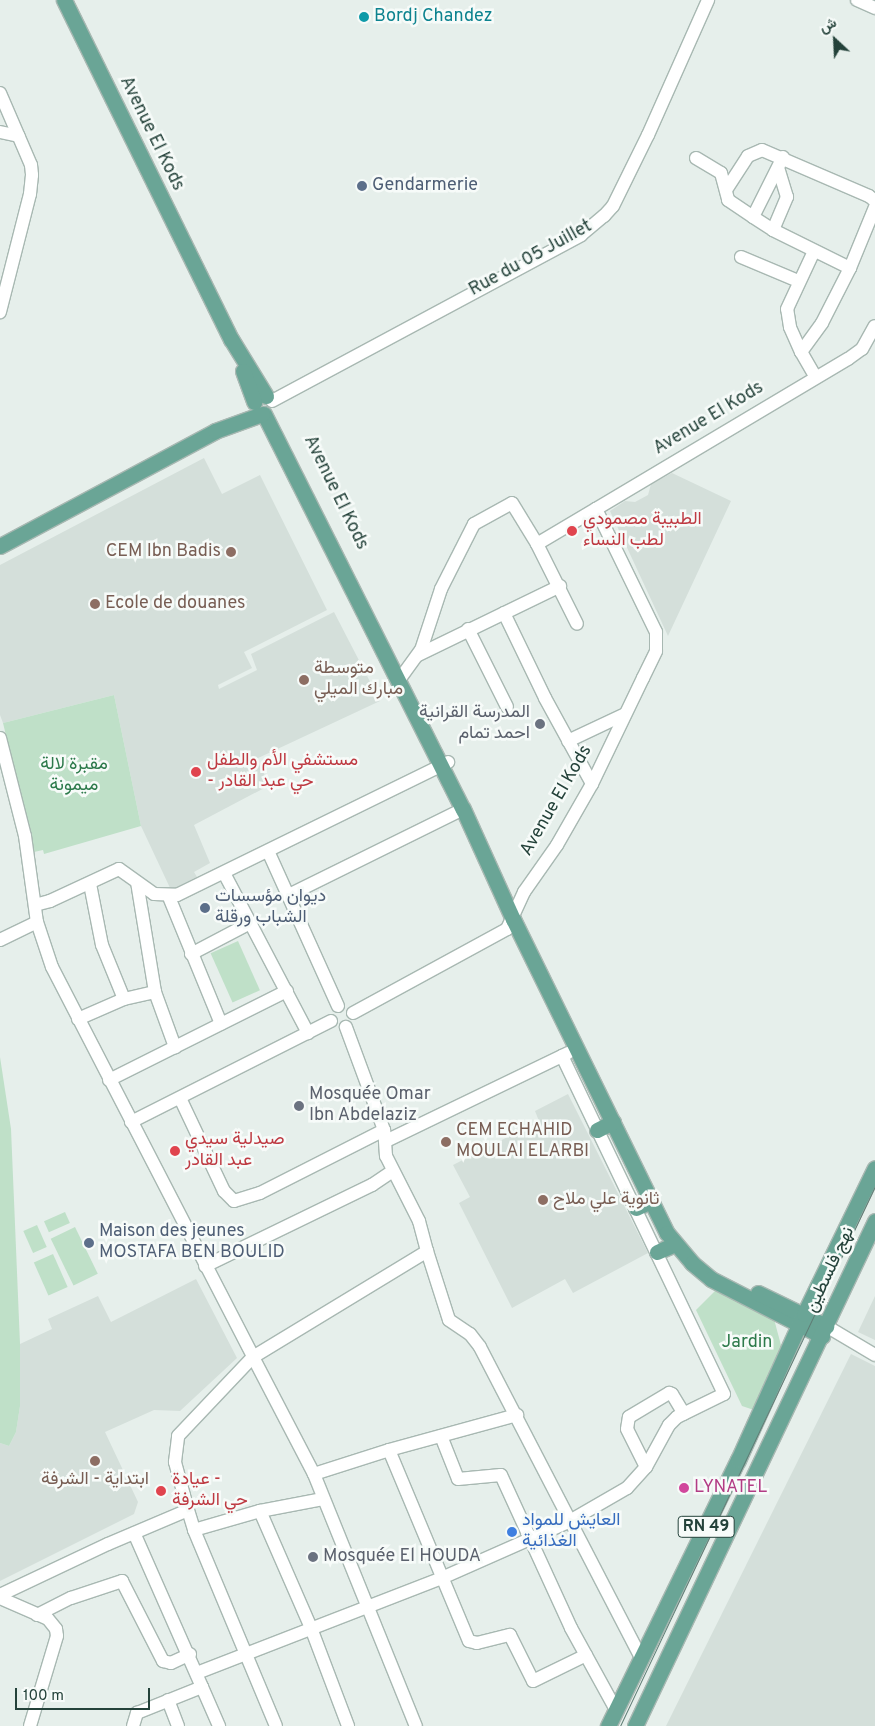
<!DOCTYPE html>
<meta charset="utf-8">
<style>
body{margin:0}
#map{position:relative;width:875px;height:1726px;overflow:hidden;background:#e6efeb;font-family:Overpass,Vazirmatn,sans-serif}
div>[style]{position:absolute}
.built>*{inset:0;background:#d4dfda}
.green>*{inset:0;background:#bfe0c8;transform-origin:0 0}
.roads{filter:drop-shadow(1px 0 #a8b8b2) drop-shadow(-1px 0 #a8b8b2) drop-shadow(0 1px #a8b8b2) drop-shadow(0 -1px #a8b8b2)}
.minor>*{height:12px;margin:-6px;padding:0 6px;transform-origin:6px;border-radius:6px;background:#fff}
.major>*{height:15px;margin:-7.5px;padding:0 7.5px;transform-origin:7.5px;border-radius:7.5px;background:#6aa596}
.tram>*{height:1px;margin:-0.5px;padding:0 0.5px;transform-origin:0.5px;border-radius:0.5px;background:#5f7d75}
.dots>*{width:14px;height:14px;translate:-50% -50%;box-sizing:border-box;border:2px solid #f7fbf9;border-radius:50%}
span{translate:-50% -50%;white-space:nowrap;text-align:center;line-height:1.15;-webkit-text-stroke:5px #f7fbf9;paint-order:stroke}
.shield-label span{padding:1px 4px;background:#f7fbf9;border:1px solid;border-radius:4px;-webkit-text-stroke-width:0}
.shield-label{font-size:16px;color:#24423a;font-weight:700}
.culture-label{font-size:18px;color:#0d838f}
.left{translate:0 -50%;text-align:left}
.street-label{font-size:18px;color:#24423a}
.service-label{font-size:18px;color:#4e5e75}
.health-label{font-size:18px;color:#be3a42}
.education-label{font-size:18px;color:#785e54}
.right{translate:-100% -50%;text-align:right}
.worship-label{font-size:18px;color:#5b616d}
.park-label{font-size:18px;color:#2d7a4b}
.hotel-label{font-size:18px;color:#b23c85}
.shop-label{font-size:18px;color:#366cbe}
.north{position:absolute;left:810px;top:15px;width:50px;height:50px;-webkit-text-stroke:4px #f7fbf9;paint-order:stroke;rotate:335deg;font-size:14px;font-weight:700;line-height:20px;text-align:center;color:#24423a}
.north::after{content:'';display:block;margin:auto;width:18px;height:22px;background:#24423a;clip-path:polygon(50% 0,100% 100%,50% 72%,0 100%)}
.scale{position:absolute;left:15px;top:1688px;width:135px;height:22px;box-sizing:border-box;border:2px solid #24423a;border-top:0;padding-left:6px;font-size:15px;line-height:18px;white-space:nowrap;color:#24423a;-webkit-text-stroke:4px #f7fbf9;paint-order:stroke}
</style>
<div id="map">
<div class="built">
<i style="clip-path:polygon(204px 458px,222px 494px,260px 475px,327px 610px,244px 652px,252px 668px,218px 685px,219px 689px,257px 670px,251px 654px,334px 612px,380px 701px,256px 759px,270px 785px,194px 825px,210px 863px,194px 872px,197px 877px,171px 890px,141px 826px,114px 695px,3px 723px,0 715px,0 565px)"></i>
<i style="clip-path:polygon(672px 473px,731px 501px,668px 636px,610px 511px,625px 501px,635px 502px,648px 495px,651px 484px)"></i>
<i style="clip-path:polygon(568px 1094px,648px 1253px,573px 1293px,565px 1279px,512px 1308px,459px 1203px,470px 1197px,453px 1165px,539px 1121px,535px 1111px)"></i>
<i style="clip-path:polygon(196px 1279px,237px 1358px,180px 1411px,154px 1410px,105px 1432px,138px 1502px,134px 1514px,0 1581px,0 1443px,9px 1446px,16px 1432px,20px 1406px,20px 1344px,52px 1329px,48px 1319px,98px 1296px,111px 1322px)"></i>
<i style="clip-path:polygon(875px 1296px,875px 1340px,858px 1332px)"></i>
<i style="clip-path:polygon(851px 1354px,875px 1366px,875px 1726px,666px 1726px)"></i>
</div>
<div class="green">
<i style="clip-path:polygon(114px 695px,141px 826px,44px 854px,43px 850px,34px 852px,3px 723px)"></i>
<i style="left:238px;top:941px;width:54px;height:30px;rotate:66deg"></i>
<i style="clip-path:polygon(0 1057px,11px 1129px,20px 1344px,20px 1406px,16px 1432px,9px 1446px,0 1443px)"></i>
<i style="left:65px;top:1212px;width:12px;height:23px;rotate:66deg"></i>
<i style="left:37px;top:1225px;width:24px;height:15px;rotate:66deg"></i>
<i style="left:75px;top:1227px;width:52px;height:27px;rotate:64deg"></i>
<i style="left:53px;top:1254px;width:36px;height:21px;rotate:66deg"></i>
<i style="clip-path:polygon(716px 1290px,774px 1319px,782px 1349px,754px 1410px,742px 1406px,696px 1310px)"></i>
</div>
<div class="roads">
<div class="minor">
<i style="left:857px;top:0;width:20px;rotate:24deg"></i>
<i style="left:0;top:93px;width:78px;rotate:66.7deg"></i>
<i style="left:31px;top:165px;width:10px;rotate:84deg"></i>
<i style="left:32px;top:175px;width:19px;rotate:96deg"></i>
<i style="left:30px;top:194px;width:122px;rotate:104.3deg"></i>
<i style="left:0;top:132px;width:19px;rotate:12deg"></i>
<i style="left:783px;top:157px;width:67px;rotate:116.6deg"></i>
<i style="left:753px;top:217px;width:24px;rotate:33deg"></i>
<i style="left:773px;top:230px;width:86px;rotate:26.3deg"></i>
<i style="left:850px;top:268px;width:66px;rotate:-67.7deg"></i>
<i style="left:696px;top:158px;width:29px;rotate:31deg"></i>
<i style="left:721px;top:173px;width:28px;rotate:75deg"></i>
<i style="left:728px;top:200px;width:30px;rotate:34deg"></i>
<i style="left:726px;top:190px;width:40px;rotate:-57.1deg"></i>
<i style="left:748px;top:156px;width:15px;rotate:-23deg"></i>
<i style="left:762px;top:150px;width:116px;rotate:23.3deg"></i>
<i style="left:869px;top:196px;width:8px;rotate:40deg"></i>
<i style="left:773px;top:230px;width:36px;rotate:-67deg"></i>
<i style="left:787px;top:197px;width:30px;rotate:-107deg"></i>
<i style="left:741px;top:257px;width:62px;rotate:22.8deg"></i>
<i style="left:801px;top:352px;width:27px;rotate:-114deg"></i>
<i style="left:790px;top:327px;width:18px;rotate:-99deg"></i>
<i style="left:787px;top:309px;width:64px;rotate:-65deg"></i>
<i style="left:815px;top:376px;width:28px;rotate:-120deg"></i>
<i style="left:801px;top:352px;width:36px;rotate:-54deg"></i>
<i style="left:822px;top:323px;width:62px;rotate:-63deg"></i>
<i style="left:272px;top:401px;width:351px;rotate:-28.2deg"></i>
<i style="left:581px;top:235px;width:30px;rotate:-40deg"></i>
<i style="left:604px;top:216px;width:13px;rotate:-48deg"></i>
<i style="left:613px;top:206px;width:79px;rotate:-63.8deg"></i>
<i style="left:648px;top:135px;width:148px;rotate:-66deg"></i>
<i style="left:537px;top:544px;width:89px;rotate:63.4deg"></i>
<i style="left:504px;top:613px;width:94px;rotate:64.2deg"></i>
<i style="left:545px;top:698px;width:98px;rotate:61.3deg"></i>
<i style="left:468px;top:629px;width:87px;rotate:63.4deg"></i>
<i style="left:418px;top:655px;width:158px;rotate:-25.9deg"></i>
<i style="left:399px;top:680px;width:37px;rotate:-54deg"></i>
<i style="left:421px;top:650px;width:64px;rotate:-71.8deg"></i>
<i style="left:441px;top:589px;width:73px;rotate:-63.1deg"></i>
<i style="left:474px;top:524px;width:43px;rotate:-28.9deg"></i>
<i style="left:512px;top:503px;width:48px;rotate:58.6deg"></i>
<i style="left:537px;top:544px;width:69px;rotate:-30.7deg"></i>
<i style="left:0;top:738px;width:101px;rotate:75.7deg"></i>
<i style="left:25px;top:836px;width:87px;rotate:82.1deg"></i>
<i style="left:37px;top:922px;width:47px;rotate:71.6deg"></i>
<i style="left:52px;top:967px;width:439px;rotate:62.7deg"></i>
<i style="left:253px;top:1357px;width:204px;rotate:-31.3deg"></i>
<i style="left:427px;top:1251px;width:31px;rotate:-105deg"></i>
<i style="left:419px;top:1221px;width:73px;rotate:-116.9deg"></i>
<i style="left:386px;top:1156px;width:26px;rotate:-94deg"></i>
<i style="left:384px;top:1130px;width:110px;rotate:-110.3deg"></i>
<i style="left:568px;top:741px;width:63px;rotate:-25.3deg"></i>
<i style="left:268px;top:851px;width:170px;rotate:65.7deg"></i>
<i style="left:224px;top:873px;width:181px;rotate:62.3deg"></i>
<i style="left:90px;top:884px;width:62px;rotate:78.9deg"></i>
<i style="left:102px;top:945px;width:58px;rotate:67.8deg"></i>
<i style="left:289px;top:895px;width:194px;rotate:-26.3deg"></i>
<i style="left:169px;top:897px;width:137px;rotate:67.7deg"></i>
<i style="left:35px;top:905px;width:16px;rotate:-15deg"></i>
<i style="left:50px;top:901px;width:76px;rotate:-24.9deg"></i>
<i style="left:119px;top:869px;width:43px;rotate:35.5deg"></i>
<i style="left:154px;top:894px;width:23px;rotate:2deg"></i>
<i style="left:177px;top:895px;width:302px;rotate:-26.1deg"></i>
<i style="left:0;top:940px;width:41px;rotate:-25.9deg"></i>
<i style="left:191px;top:954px;width:67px;rotate:-27.7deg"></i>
<i style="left:155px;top:992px;width:59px;rotate:70deg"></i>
<i style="left:353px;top:1013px;width:175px;rotate:-28.6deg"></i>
<i style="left:507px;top:929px;width:41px;rotate:-65.3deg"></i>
<i style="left:524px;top:892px;width:57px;rotate:-54.9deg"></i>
<i style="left:557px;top:845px;width:70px;rotate:-60.2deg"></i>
<i style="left:592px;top:784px;width:118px;rotate:-64.3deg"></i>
<i style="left:643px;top:678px;width:30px;rotate:-64deg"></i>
<i style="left:656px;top:651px;width:19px;rotate:-90deg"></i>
<i style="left:656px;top:632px;width:137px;rotate:-116deg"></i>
<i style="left:596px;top:509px;width:293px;rotate:-30.8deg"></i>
<i style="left:848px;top:359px;width:17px;rotate:-36deg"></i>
<i style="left:862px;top:349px;width:26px;rotate:-61deg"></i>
<i style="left:78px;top:1019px;width:50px;rotate:-23.5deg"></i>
<i style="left:124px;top:999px;width:32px;rotate:-13deg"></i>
<i style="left:155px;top:992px;width:111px;rotate:-99.3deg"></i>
<i style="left:109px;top:1080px;width:199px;rotate:-26.6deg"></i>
<i style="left:180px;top:1098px;width:103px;rotate:64.7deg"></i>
<i style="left:224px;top:1191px;width:14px;rotate:45deg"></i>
<i style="left:234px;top:1201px;width:27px;rotate:-17deg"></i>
<i style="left:260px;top:1193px;width:139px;rotate:-26.9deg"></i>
<i style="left:131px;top:1122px;width:224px;rotate:-26.8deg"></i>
<i style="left:386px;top:1141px;width:202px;rotate:-25.8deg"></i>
<i style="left:427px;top:1251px;width:72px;rotate:72.3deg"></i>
<i style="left:449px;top:1320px;width:25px;rotate:34deg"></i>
<i style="left:470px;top:1334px;width:16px;rotate:52deg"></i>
<i style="left:480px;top:1347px;width:349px;rotate:62.6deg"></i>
<i style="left:205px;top:1266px;width:186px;rotate:-25.9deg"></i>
<i style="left:372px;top:1185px;width:25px;rotate:-34deg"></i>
<i style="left:826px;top:1326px;width:57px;rotate:30.6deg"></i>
<i style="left:441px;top:1436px;width:46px;rotate:68.4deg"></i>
<i style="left:458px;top:1479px;width:43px;rotate:-5.3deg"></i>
<i style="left:501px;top:1475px;width:168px;rotate:65.4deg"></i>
<i style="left:571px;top:1628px;width:94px;rotate:61.2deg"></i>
<i style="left:389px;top:1450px;width:133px;rotate:-15.3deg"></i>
<i style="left:646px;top:1467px;width:42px;rotate:-116.6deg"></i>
<i style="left:627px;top:1429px;width:12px;rotate:-81deg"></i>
<i style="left:629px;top:1417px;width:47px;rotate:-31deg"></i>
<i style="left:669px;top:1393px;width:3px;rotate:18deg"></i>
<i style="left:672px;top:1394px;width:23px;rotate:59deg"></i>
<i style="left:314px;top:1474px;width:79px;rotate:-17.7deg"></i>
<i style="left:389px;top:1450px;width:207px;rotate:67.3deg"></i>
<i style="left:469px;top:1641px;width:8px;rotate:14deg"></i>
<i style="left:477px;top:1643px;width:34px;rotate:-14deg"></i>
<i style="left:510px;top:1635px;width:51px;rotate:63.4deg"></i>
<i style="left:533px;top:1681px;width:59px;rotate:-26.1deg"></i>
<i style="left:188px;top:1510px;width:21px;rotate:73deg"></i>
<i style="left:194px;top:1530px;width:69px;rotate:-16.1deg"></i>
<i style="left:260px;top:1511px;width:64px;rotate:-10.8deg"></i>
<i style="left:260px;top:1511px;width:128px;rotate:66.4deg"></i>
<i style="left:311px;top:1628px;width:105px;rotate:69.3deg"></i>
<i style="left:194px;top:1530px;width:212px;rotate:67.3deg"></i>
<i style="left:0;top:1595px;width:119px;rotate:-25.3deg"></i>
<i style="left:108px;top:1544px;width:87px;rotate:-23deg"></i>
<i style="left:188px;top:1510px;width:50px;rotate:-105.2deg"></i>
<i style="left:175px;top:1462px;width:26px;rotate:-83deg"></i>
<i style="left:178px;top:1436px;width:109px;rotate:-46.5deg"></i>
<i style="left:253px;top:1357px;width:132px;rotate:62.5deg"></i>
<i style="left:314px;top:1474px;width:272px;rotate:68deg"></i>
<i style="left:0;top:1598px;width:52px;rotate:23.6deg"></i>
<i style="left:48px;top:1619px;width:13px;rotate:51deg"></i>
<i style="left:56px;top:1629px;width:7px;rotate:82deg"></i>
<i style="left:57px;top:1636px;width:94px;rotate:106.7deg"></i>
<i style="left:37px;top:1615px;width:38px;rotate:-27deg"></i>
<i style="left:71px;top:1598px;width:54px;rotate:-18.4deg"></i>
<i style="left:122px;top:1581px;width:90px;rotate:62.9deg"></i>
<i style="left:163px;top:1661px;width:8px;rotate:14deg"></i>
<i style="left:171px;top:1663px;width:21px;rotate:-25deg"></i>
<i style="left:197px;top:1673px;width:265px;rotate:-21.2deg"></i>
<i style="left:444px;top:1577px;width:136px;rotate:-23.9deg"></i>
<i style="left:568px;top:1522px;width:68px;rotate:-30deg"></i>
<i style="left:627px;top:1488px;width:28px;rotate:-48deg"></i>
<i style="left:646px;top:1467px;width:48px;rotate:-61.3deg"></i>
<i style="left:669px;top:1425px;width:11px;rotate:-45deg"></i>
<i style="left:677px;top:1417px;width:52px;rotate:-26.1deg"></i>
<i style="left:724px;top:1394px;width:375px;rotate:-115.6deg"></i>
<i style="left:202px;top:1687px;width:43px;rotate:66.4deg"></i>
<i style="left:168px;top:1700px;width:28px;rotate:69deg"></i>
<i style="left:133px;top:1726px;width:14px;rotate:-73deg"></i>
<i style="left:137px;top:1713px;width:70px;rotate:-21.8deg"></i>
<i style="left:202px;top:1687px;width:168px;rotate:-113.8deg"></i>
</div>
<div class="major">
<i style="left:64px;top:0;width:378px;rotate:63.8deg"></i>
<i style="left:231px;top:339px;width:67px;rotate:58.4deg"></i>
<i style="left:243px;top:371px;width:33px;rotate:70deg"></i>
<i style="left:264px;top:414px;width:442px;rotate:63.3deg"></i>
<i style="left:463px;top:809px;width:121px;rotate:65.6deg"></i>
<i style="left:513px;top:919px;width:350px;rotate:63.9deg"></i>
<i style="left:667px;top:1233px;width:39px;rotate:50deg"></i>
<i style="left:692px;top:1263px;width:25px;rotate:40deg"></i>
<i style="left:711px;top:1279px;width:125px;rotate:27.2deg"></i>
<i style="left:0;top:546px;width:244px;rotate:-28.1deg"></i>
<i style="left:215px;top:431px;width:50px;rotate:-19.9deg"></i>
<i style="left:597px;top:1130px;width:18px;rotate:-27deg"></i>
<i style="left:636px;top:1208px;width:17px;rotate:-25deg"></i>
<i style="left:657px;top:1252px;width:20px;rotate:-24deg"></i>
<i style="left:758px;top:1293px;width:76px;rotate:25.9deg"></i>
<i style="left:608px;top:1726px;width:296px;rotate:-64deg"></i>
<i style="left:738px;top:1460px;width:160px;rotate:-65.7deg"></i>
<i style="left:804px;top:1314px;width:162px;rotate:-64.1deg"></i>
<i style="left:635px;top:1726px;width:559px;rotate:-64.58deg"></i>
</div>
</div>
<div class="tram">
<i style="left:620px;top:1726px;width:597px;rotate:-64.72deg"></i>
</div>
<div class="dots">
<i style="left:364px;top:17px;background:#0f9aa8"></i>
<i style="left:362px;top:186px;background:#5c6f8a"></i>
<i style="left:572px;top:531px;background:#e0444e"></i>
<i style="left:231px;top:552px;background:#8d6e63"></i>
<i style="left:95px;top:604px;background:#8d6e63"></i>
<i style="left:304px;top:680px;background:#8d6e63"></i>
<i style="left:540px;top:724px;background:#6b7280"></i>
<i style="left:196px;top:772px;background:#e0444e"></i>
<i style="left:205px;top:908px;background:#5c6f8a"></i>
<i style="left:299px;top:1106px;background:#6b7280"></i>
<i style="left:446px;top:1142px;background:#8d6e63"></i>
<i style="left:175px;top:1151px;background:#e0444e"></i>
<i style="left:543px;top:1200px;background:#8d6e63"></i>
<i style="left:89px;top:1243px;background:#5c6f8a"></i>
<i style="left:95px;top:1461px;background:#8d6e63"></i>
<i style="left:684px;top:1488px;background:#d1479c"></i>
<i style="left:161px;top:1491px;background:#e0444e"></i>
<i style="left:512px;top:1532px;background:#3f7fe0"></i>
<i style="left:313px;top:1557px;background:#6b7280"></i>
</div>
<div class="shield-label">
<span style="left:706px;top:1527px">RN 49</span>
</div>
<div class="culture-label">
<span class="left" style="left:374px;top:17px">Bordj Chandez</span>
</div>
<div class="street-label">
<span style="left:151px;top:134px;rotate:64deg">Avenue El Kods</span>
<span style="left:531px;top:259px;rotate:-29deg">Rue du 05 Juillet</span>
<span style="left:709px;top:419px;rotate:-31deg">Avenue El Kods</span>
<span style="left:335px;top:493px;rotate:64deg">Avenue El Kods</span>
<span style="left:557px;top:801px;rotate:-60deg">Avenue El Kods</span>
<span style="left:831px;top:1270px;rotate:-65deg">نهج فلسطين</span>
</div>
<div class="service-label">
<span class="left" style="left:372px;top:186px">Gendarmerie</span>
<span class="left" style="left:215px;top:908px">ديوان مؤسسات<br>الشباب ورقلة</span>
<span class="left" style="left:99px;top:1243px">Maison des jeunes<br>MOSTAFA BEN BOULID</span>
</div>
<div class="health-label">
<span class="left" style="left:583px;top:531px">الطبيبة مصمودي<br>لطب النساء</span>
<span class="left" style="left:207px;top:772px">مستشفي الأم والطفل<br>- حي عبد القادر</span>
<span class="left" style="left:185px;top:1151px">صيدلية سيدي<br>عبد القادر</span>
<span class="left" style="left:172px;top:1491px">عيادة -<br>حي الشرفة</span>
</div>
<div class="education-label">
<span class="right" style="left:221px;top:552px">CEM Ibn Badis</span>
<span class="left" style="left:105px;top:604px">Ecole de douanes</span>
<span class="left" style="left:314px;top:680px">متوسطة<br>مبارك الميلي</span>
<span class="left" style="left:456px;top:1142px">CEM ECHAHID<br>MOULAI ELARBI</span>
<span class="left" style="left:553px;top:1200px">ثانوية علي ملاح</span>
<span style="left:95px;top:1480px">ابتداية - الشرفة</span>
</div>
<div class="worship-label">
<span class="right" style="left:530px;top:724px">المدرسة القرانية<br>احمد تمام</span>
<span class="left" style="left:309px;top:1106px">Mosquée Omar<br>Ibn Abdelaziz</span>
<span class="left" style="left:323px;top:1557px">Mosquée El HOUDA</span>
</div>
<div class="park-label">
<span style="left:74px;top:776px">مقبرة لالة<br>ميمونة</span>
<span style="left:747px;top:1343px">Jardin</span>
</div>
<div class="hotel-label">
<span class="left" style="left:694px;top:1488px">LYNATEL</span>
</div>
<div class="shop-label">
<span class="left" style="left:522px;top:1532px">العايش للمواد<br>الغذائية</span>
</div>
<div class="north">ش</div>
<div class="scale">100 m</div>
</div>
